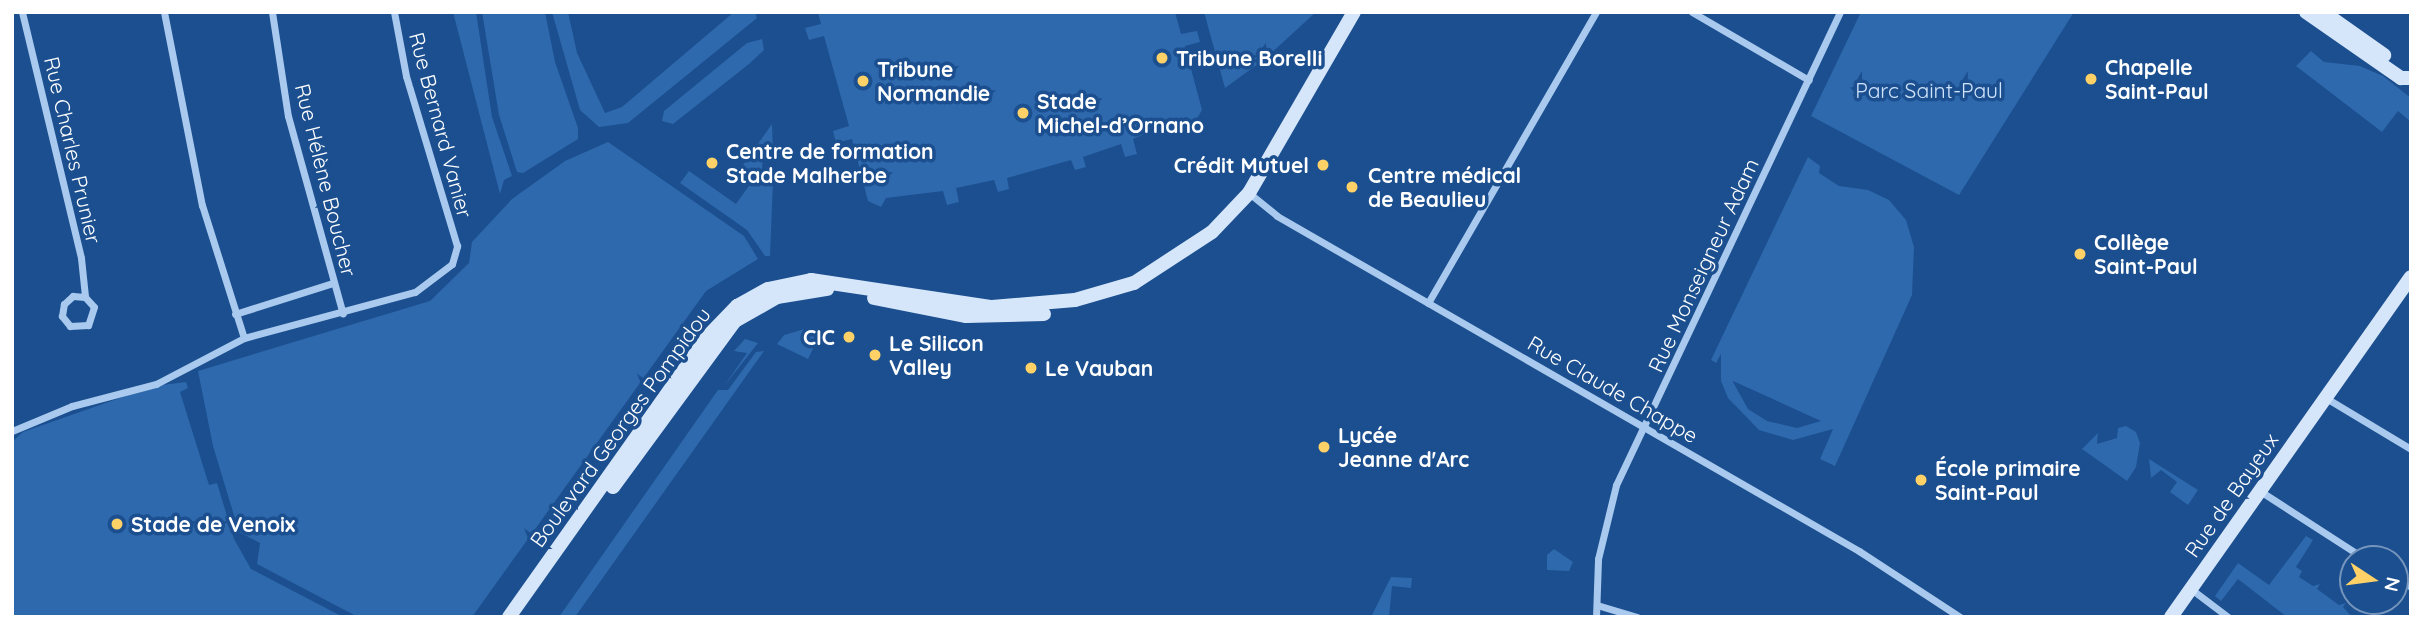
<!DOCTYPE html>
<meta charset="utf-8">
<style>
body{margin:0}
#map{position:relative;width:2423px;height:629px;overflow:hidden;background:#1b4f8f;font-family:Quicksand,sans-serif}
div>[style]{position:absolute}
.green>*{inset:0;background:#2e69ad}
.street>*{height:7px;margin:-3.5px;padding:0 3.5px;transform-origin:3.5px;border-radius:3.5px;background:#a9c9ee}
.secondary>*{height:14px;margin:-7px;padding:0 7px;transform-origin:7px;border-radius:7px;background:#d6e6fa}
.dots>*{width:19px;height:19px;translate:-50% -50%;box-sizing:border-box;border:4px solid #1b4f8f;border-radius:50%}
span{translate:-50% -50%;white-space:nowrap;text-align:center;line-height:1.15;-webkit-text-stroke:7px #1b4f8f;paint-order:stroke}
.poi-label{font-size:21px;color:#fff;font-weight:700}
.left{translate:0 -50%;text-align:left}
.right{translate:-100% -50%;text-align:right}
.park-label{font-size:21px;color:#cfe3fa}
.street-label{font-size:21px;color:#fff}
.frame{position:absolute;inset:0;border:14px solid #fff;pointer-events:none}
.north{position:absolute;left:2339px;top:545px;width:70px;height:70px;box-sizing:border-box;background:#1b4f8f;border:2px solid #7695bc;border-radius:50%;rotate:103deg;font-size:19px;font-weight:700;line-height:28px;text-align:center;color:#fff}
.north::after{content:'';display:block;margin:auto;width:24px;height:32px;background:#ffd166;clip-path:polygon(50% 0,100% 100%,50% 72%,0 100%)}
</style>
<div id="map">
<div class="green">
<i style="clip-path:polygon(453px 12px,476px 12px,492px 117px,512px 176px,504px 180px,500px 194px)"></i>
<i style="clip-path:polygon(482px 12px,545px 12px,555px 62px,578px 128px,578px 139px,523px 173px,517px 172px,499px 115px)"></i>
<i style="clip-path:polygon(552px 12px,568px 12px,577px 53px,605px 113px,622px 107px,734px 12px,755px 12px,757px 18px,628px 123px,599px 127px,580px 110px)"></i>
<i style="clip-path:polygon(818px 12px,1175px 12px,1181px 34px,1197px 31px,1200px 42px,1185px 46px,1202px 110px,1195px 122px,1186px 117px,1133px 139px,1137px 154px,1125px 157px,1121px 144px,1083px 157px,1086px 167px,1075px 170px,1071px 160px,1007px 178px,1009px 189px,998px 192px,994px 180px,956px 188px,959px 202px,947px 205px,943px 191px,886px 198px,881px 207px,868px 201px,852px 139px,836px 143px,833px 131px,849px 126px,824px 36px,809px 40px,805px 28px,821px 24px)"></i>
<i style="clip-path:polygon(1204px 12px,1316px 12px,1266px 58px,1225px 88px)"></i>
<i style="clip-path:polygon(1861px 12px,2074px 12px,1959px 195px,1811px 116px)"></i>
<i style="clip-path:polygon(762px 39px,764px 50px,749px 64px,673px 124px,662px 121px,664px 111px,747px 43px)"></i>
<i style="clip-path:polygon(2311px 51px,2324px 62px,2360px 66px,2383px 76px,2411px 98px,2411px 122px,2398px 111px,2382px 132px,2296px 66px)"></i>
<i style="clip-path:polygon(772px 124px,773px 154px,763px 154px,762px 170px,748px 169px,743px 165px)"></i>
<i style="clip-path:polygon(608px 142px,744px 236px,758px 259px,706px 291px,472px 617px,358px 617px,257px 564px,260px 543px,239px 532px,213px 446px,198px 371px,430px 301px,469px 263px,472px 242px,512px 199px,565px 161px)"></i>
<i style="clip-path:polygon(evenodd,1808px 157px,1820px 166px,1819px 173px,1839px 186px,1868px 190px,1889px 200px,1906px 220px,1914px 247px,1912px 295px,1835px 466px,1820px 459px,1833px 429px,1793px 440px,1759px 430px,1728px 398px,1721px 381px,1721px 354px,1716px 363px,1711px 360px,1808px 157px,1733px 382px,1733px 381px,1821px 421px,1797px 428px,1767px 421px,1748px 409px,1733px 382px)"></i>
<i style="clip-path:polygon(689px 171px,736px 204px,753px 180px,773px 181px,770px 256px,765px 256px,747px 230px,680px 183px)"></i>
<i style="clip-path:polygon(808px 328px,821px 332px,808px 359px,777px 344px,784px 335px)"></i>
<i style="clip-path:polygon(745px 339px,758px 343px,724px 386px,747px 353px,734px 351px)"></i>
<i style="clip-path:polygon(764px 351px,575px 617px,559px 617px,718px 390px,728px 390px,756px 352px)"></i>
<i style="clip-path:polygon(186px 382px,188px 388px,180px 392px,209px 485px,217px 483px,234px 539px,251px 569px,343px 617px,12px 617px,12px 442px,23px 432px,154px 386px)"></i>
<i style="clip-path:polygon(2126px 426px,2136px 432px,2140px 443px,2136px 467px,2127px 481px,2082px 449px,2098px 433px,2097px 444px,2117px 438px,2118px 428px)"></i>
<i style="clip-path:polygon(2149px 459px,2198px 490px,2188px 505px,2170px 492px,2177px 482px,2161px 470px,2151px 478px)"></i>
<i style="clip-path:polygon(2306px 536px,2313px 540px,2296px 567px,2302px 571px,2299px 577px,2313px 586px,2320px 584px,2317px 589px,2339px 605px,2346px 603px,2343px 607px,2352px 617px,2287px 617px,2238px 579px,2221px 601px,2215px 596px,2238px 563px,2269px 585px)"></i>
<i style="clip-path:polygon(1554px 549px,1573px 562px,1569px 571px,1547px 570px,1547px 555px)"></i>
<i style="clip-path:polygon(1391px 577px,1412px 578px,1411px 588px,1392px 586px,1389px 617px,1371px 617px)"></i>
</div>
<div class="street">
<i style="left:22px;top:12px;width:253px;rotate:76.5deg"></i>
<i style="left:81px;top:258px;width:39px;rotate:84deg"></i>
<i style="left:85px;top:297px;width:13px;rotate:48deg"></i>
<i style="left:94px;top:307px;width:19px;rotate:108deg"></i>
<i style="left:88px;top:325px;width:18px;rotate:177deg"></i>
<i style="left:70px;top:326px;width:13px;rotate:-129deg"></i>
<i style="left:62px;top:316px;width:12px;rotate:-81deg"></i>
<i style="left:64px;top:304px;width:12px;rotate:-42deg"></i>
<i style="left:73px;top:296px;width:12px;rotate:5deg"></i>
<i style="left:164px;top:12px;width:197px;rotate:78.9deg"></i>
<i style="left:202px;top:205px;width:139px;rotate:72.5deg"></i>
<i style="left:272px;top:12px;width:105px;rotate:81.3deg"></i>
<i style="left:288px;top:116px;width:205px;rotate:74.5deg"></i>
<i style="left:1692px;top:12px;width:135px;rotate:30.2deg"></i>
<i style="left:1249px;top:193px;width:36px;rotate:39deg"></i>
<i style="left:1277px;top:216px;width:672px;rotate:29.92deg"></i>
<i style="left:1859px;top:551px;width:121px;rotate:33.2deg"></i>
<i style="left:1428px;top:303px;width:336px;rotate:-60deg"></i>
<i style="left:235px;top:314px;width:103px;rotate:-17.6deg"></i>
<i style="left:2326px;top:398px;width:99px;rotate:31deg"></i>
<i style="left:12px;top:431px;width:65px;rotate:-22.6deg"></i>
<i style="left:72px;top:406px;width:87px;rotate:-14.7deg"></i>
<i style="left:156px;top:384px;width:99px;rotate:-27.6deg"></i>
<i style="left:244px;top:338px;width:177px;rotate:-15.1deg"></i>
<i style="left:415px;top:292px;width:46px;rotate:-37.1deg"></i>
<i style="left:452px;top:264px;width:19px;rotate:-74deg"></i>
<i style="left:457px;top:246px;width:177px;rotate:-106.7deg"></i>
<i style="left:406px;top:76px;width:65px;rotate:-100.6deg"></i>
<i style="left:2260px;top:491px;width:125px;rotate:32.9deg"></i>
<i style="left:2395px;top:578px;width:18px;rotate:29deg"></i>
<i style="left:2191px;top:589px;width:46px;rotate:37.1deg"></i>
<i style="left:1597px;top:605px;width:42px;rotate:16.7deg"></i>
<i style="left:1596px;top:617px;width:58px;rotate:-88deg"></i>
<i style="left:1598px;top:559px;width:76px;rotate:-76.3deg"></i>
<i style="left:1616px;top:485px;width:523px;rotate:-64.66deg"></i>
</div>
<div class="secondary">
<i style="left:2306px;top:12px;width:116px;rotate:34.8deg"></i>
<i style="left:2401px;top:78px;width:9px"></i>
<i style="left:2323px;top:12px;width:75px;rotate:35.2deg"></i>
<i style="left:874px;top:298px;width:94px;rotate:11.1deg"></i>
<i style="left:966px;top:316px;width:78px;rotate:-1.5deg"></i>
<i style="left:613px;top:487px;width:206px;rotate:-53.7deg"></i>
<i style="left:735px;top:321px;width:48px;rotate:-29.7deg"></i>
<i style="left:777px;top:297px;width:51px;rotate:-9.1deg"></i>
<i style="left:509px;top:617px;width:344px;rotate:-54.7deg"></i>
<i style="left:708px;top:336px;width:42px;rotate:-46deg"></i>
<i style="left:737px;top:306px;width:35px;rotate:-29deg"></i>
<i style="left:768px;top:289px;width:44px;rotate:-11.8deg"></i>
<i style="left:811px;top:280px;width:183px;rotate:8.5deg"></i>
<i style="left:992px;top:307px;width:83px;rotate:-4.8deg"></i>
<i style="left:1075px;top:300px;width:61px;rotate:-16.1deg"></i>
<i style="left:1134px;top:283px;width:93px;rotate:-33.2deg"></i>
<i style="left:1212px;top:232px;width:54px;rotate:-46.5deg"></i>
<i style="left:1249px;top:193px;width:209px;rotate:-59.9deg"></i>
<i style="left:2171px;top:617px;width:416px;rotate:-54.8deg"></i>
</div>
<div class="dots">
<i style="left:1162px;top:58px;background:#ffd166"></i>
<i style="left:2091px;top:79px;background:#ffd166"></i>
<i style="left:863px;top:81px;background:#ffd166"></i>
<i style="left:1023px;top:113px;background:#ffd166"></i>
<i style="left:712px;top:163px;background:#ffd166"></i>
<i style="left:1323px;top:165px;background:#ffd166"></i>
<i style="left:1352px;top:187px;background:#ffd166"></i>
<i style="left:2080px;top:254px;background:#ffd166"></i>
<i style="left:849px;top:337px;background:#ffd166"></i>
<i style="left:875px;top:355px;background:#ffd166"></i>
<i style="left:1031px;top:368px;background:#ffd166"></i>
<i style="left:1324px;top:447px;background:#ffd166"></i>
<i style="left:1921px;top:480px;background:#ffd166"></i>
<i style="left:117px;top:524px;background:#ffd166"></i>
</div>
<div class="poi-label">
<span class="left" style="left:1176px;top:58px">Tribune Borelli</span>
<span class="left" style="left:2105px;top:79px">Chapelle<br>Saint-Paul</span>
<span class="left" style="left:877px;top:81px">Tribune<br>Normandie</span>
<span class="left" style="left:1037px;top:113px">Stade<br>Michel-d’Ornano</span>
<span class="left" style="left:726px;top:163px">Centre de formation<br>Stade Malherbe</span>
<span class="right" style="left:1309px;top:165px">Crédit Mutuel</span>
<span class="left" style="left:1368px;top:187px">Centre médical<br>de Beaulieu</span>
<span class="left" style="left:2094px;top:254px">Collège<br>Saint-Paul</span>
<span class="right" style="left:835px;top:337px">CIC</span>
<span class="left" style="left:889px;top:355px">Le Silicon<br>Valley</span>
<span class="left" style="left:1045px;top:368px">Le Vauban</span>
<span class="left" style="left:1338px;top:447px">Lycée<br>Jeanne d'Arc</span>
<span class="left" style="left:1935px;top:480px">École primaire<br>Saint-Paul</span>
<span class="left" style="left:131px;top:524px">Stade de Venoix</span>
</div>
<div class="park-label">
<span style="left:1929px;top:90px">Parc Saint-Paul</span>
</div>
<div class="street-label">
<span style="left:441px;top:125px;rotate:75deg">Rue Bernard Vanier</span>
<span style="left:73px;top:150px;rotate:77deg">Rue Charles Prunier</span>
<span style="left:326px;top:180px;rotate:76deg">Rue Hélène Boucher</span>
<span style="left:1703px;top:265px;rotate:-65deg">Rue Monseigneur Adam</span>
<span style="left:1613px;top:389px;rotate:30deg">Rue Claude Chappe</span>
<span style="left:620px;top:427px;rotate:-54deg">Boulevard Georges Pompidou</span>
<span style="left:2231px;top:495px;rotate:-55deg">Rue de Bayeux</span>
</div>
<div class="frame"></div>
<div class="north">N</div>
</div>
